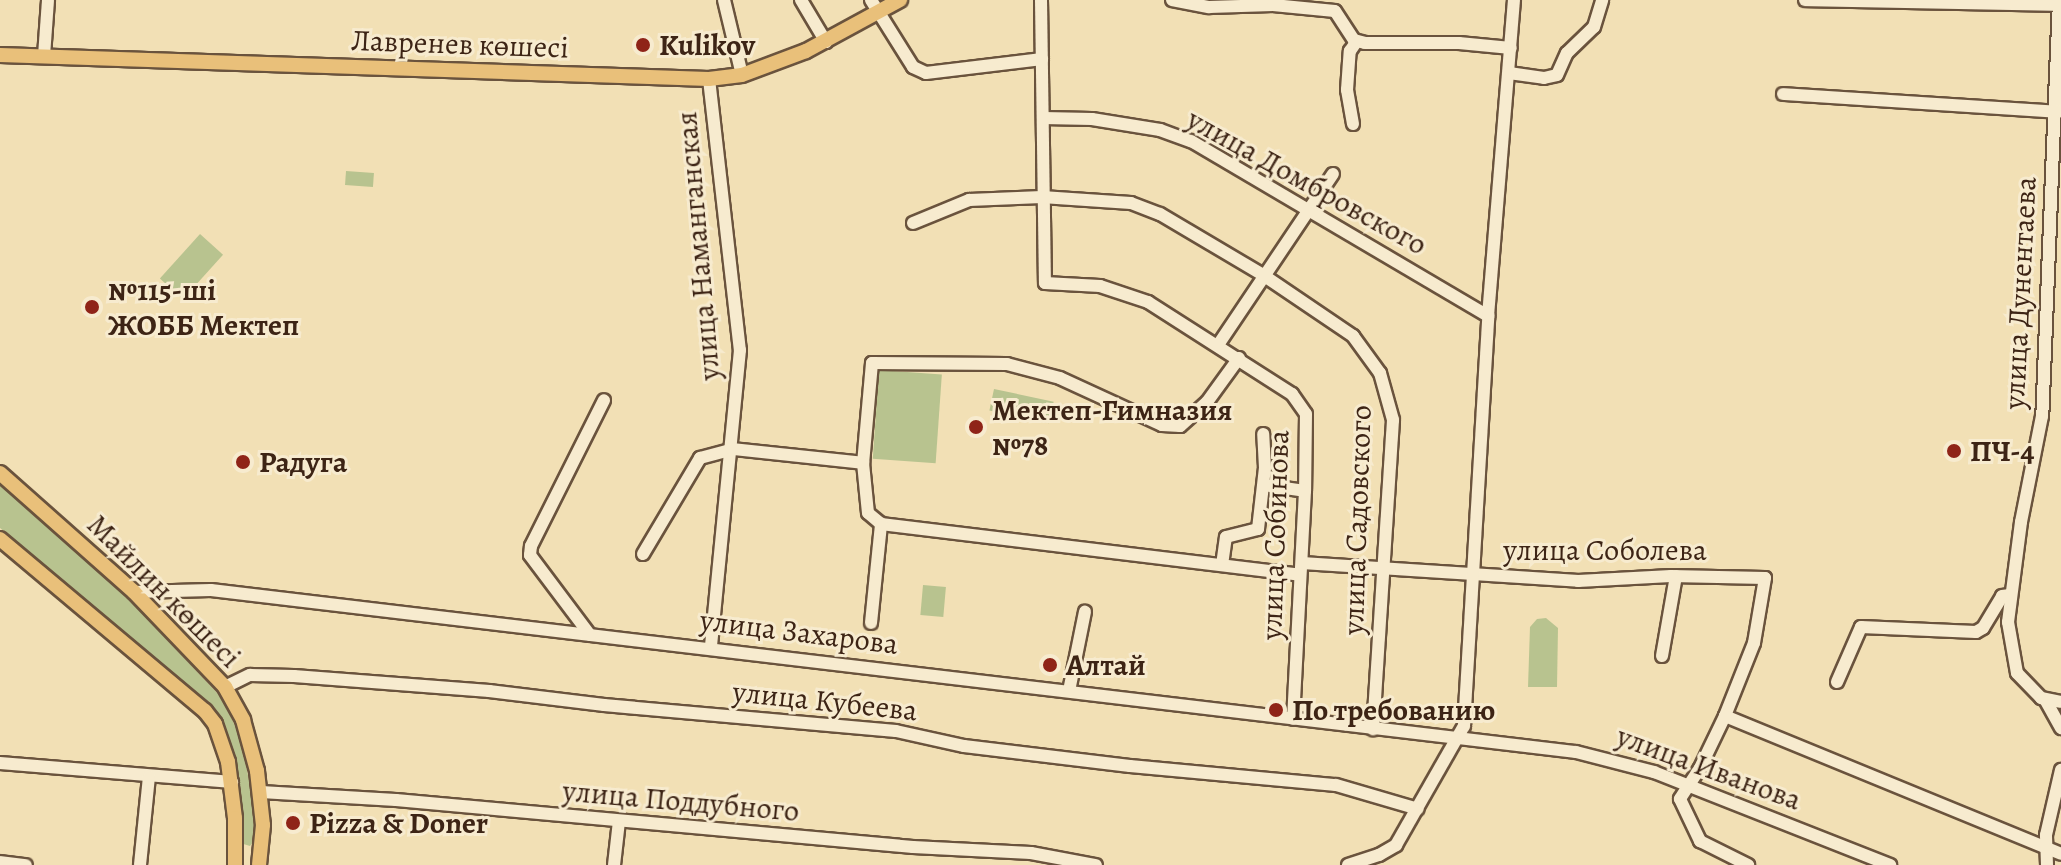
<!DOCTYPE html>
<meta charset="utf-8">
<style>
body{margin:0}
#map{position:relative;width:2061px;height:865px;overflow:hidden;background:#f2e0b5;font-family:Alegreya,serif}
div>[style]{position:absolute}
.green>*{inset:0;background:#b8c38f;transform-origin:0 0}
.roads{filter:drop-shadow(2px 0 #6a533d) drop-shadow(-2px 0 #6a533d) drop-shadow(0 2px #6a533d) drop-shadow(0 -2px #6a533d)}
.minor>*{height:12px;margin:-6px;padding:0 6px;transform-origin:6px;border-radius:6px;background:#f7ebcf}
.major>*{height:14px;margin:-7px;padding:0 7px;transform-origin:7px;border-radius:7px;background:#e9c07a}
.dots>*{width:22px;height:22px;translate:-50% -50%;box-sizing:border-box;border:4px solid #f7ebcf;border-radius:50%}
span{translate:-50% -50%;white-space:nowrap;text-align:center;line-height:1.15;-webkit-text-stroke:6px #f7ebcf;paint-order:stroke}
.street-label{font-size:30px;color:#3d2415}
.poi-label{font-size:30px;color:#3d2415;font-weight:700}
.left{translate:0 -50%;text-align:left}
</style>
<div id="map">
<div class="green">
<i style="left:346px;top:171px;width:28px;height:14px;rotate:4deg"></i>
<i style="left:200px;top:234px;width:31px;height:60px;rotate:42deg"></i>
<i style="left:879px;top:370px;width:63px;height:89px;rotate:4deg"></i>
<i style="left:994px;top:389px;width:61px;height:22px;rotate:12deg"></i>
<i style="clip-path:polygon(0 483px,83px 551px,221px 697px,241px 738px,251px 791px,255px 839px,250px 846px,240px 843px,238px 783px,212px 712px,161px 663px,0 528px)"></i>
<i style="left:923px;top:585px;width:23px;height:30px;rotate:5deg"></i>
<i style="clip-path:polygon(1546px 618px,1558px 628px,1557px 687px,1528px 687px,1530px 627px,1537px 619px)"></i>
</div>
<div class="roads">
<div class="minor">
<i style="left:724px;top:0;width:77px;rotate:76.5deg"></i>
<i style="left:801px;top:0;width:49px;rotate:59.2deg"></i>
<i style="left:871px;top:0;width:79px;rotate:57.9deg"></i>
<i style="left:913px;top:67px;width:14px;rotate:25deg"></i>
<i style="left:926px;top:73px;width:117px;rotate:-6.9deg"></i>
<i style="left:1041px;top:0;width:283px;rotate:89.2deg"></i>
<i style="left:1045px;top:283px;width:55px;rotate:3.1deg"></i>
<i style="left:1100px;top:286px;width:51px;rotate:18.4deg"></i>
<i style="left:1148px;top:302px;width:171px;rotate:32.6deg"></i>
<i style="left:1292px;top:394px;width:24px;rotate:55deg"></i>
<i style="left:1306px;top:414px;width:77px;rotate:90.7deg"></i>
<i style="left:1305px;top:491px;width:228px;rotate:93deg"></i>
<i style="left:1172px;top:0;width:38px;rotate:11deg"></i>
<i style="left:1209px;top:7px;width:64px;rotate:-1.8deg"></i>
<i style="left:1273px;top:5px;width:62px;rotate:5.5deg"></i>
<i style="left:1335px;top:11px;width:35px;rotate:57deg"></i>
<i style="left:1354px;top:40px;width:11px;rotate:15deg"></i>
<i style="left:1365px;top:43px;width:94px"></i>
<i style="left:1459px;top:43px;width:52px;rotate:5.5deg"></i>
<i style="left:1805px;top:0;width:254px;rotate:1.1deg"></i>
<i style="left:2059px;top:0;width:416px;rotate:92.3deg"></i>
<i style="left:2042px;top:416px;width:108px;rotate:101.2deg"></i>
<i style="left:2021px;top:522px;width:101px;rotate:97.4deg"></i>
<i style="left:2008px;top:622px;width:52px;rotate:80deg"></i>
<i style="left:2017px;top:673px;width:35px;rotate:46deg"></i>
<i style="left:2041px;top:698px;width:20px;rotate:11deg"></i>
<i style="left:44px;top:56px;width:56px;rotate:-85.9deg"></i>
<i style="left:1509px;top:73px;width:35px;rotate:8deg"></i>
<i style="left:1544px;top:78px;width:13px;rotate:-13deg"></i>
<i style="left:1557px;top:75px;width:24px;rotate:-66deg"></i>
<i style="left:1567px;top:53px;width:37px;rotate:-44deg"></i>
<i style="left:1594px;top:27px;width:28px;rotate:-73deg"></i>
<i style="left:709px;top:79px;width:273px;rotate:83.5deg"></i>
<i style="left:740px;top:350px;width:298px;rotate:95.6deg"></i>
<i style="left:1783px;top:94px;width:276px;rotate:3.7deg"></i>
<i style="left:1043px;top:118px;width:49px;rotate:1.2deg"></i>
<i style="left:1092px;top:119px;width:69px;rotate:9.2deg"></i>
<i style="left:1160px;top:130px;width:33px;rotate:20deg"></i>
<i style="left:1191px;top:141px;width:345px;rotate:30.5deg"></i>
<i style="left:1353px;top:124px;width:35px;rotate:-100deg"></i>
<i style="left:1347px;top:90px;width:39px;rotate:-86deg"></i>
<i style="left:1350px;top:51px;width:12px;rotate:-55deg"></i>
<i style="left:913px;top:223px;width:61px;rotate:-22.3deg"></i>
<i style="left:969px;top:200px;width:73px;rotate:-2.4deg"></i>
<i style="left:1042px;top:197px;width:89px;rotate:3.9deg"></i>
<i style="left:1131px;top:203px;width:31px;rotate:21deg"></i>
<i style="left:1160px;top:214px;width:120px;rotate:30.6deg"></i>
<i style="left:1263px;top:275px;width:109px;rotate:34.1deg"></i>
<i style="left:1353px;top:336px;width:46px;rotate:53.9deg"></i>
<i style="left:1380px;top:373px;width:49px;rotate:74.5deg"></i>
<i style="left:1393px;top:420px;width:310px;rotate:93.7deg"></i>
<i style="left:1218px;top:345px;width:206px;rotate:-56.1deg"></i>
<i style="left:1239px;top:358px;width:54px;rotate:126deg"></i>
<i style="left:1207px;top:402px;width:36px;rotate:138deg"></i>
<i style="left:1180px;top:426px;width:18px;rotate:-177deg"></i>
<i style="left:1162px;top:425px;width:112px;rotate:-155.3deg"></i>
<i style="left:1060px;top:378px;width:55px;rotate:-165.2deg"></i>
<i style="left:1007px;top:364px;width:135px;rotate:-179.6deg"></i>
<i style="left:872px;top:363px;width:100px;rotate:95.1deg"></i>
<i style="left:863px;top:463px;width:50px;rotate:84.3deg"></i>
<i style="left:868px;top:513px;width:17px;rotate:40deg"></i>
<i style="left:881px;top:524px;width:422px;rotate:6.9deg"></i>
<i style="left:1264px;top:485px;width:41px;rotate:8.3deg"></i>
<i style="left:643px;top:554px;width:112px;rotate:-59.3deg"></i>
<i style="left:700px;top:458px;width:34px;rotate:-15deg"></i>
<i style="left:733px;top:449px;width:131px;rotate:6.1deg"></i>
<i style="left:1302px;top:563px;width:277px;rotate:3.7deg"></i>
<i style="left:1578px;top:581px;width:93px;rotate:-3.1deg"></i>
<i style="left:1671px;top:576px;width:94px;rotate:1.2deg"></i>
<i style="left:1765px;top:578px;width:66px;rotate:99.6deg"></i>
<i style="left:1754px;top:643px;width:79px;rotate:111.7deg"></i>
<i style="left:1725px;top:716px;width:58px;rotate:115.7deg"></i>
<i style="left:1700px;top:768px;width:37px;rotate:123deg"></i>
<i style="left:1680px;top:799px;width:47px;rotate:64.5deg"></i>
<i style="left:1700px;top:841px;width:54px;rotate:26.6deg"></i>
<i style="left:1222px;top:565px;width:28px;rotate:-82deg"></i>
<i style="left:1226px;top:537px;width:33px;rotate:-14deg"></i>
<i style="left:1258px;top:529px;width:61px;rotate:-83.5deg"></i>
<i style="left:1265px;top:468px;width:34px;rotate:-93deg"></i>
<i style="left:134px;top:592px;width:77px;rotate:-1.5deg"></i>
<i style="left:211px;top:590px;width:1375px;rotate:6.77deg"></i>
<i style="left:1576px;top:752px;width:81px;rotate:14.4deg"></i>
<i style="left:1654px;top:772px;width:254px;rotate:21.5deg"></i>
<i style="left:871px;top:623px;width:100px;rotate:-84.2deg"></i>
<i style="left:590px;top:635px;width:100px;rotate:-126.9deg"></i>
<i style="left:530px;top:555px;width:9px;rotate:-84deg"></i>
<i style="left:531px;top:546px;width:163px;rotate:-63.4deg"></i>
<i style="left:1662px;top:656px;width:81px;rotate:-80.1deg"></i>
<i style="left:1837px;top:682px;width:60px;rotate:-66.4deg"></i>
<i style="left:1861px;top:627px;width:115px;rotate:2.5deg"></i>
<i style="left:1976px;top:632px;width:8px;rotate:-30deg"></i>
<i style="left:1983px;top:628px;width:37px;rotate:-59deg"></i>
<i style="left:2002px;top:596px;width:8px;rotate:-7deg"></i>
<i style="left:225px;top:687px;width:28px;rotate:-26deg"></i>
<i style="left:250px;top:675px;width:44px;rotate:1.3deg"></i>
<i style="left:294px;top:676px;width:196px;rotate:4.4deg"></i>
<i style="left:489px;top:691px;width:116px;rotate:6.9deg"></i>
<i style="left:604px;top:705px;width:293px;rotate:5.1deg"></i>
<i style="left:896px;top:731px;width:70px;rotate:12.4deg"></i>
<i style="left:964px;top:746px;width:167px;rotate:6.9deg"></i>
<i style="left:1130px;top:766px;width:207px;rotate:5.3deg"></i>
<i style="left:1336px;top:785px;width:85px;rotate:16.3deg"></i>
<i style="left:1069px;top:691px;width:81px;rotate:-78.6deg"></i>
<i style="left:2046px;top:701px;width:31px;rotate:61deg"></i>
<i style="left:1725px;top:716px;width:363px;rotate:22.3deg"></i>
<i style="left:0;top:763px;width:233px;rotate:4.7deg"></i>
<i style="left:261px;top:792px;width:135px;rotate:3.4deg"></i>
<i style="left:396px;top:800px;width:519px;rotate:5.19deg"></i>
<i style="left:913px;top:847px;width:118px;rotate:2.9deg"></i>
<i style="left:1031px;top:853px;width:66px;rotate:10.5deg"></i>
<i style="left:0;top:862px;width:26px;rotate:7deg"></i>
<i style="left:140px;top:865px;width:89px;rotate:-84.2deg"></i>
<i style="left:614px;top:865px;width:44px;rotate:-83.5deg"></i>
<i style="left:1348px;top:865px;width:33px;rotate:-18deg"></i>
<i style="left:1379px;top:855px;width:20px;rotate:-30deg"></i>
<i style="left:1396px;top:845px;width:137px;rotate:-60.3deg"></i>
<i style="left:1464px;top:726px;width:411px;rotate:-86.6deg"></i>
<i style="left:1488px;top:316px;width:317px;rotate:-85.3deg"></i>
<i style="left:2047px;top:865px;width:30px;rotate:-92deg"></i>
<i style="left:2046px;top:835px;width:67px;rotate:-77deg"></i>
</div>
<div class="major">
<i style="left:0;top:55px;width:709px;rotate:1.94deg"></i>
<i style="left:709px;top:79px;width:33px;rotate:-7deg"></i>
<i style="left:742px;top:75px;width:68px;rotate:-20.6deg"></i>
<i style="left:806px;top:51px;width:107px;rotate:-28.5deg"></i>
<i style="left:0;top:473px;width:179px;rotate:41.6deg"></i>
<i style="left:134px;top:592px;width:132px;rotate:46.2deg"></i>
<i style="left:225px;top:687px;width:38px;rotate:61deg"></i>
<i style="left:243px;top:720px;width:53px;rotate:74.6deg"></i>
<i style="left:257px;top:771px;width:54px;rotate:83.7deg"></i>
<i style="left:263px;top:825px;width:40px;rotate:95.7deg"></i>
<i style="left:0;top:539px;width:268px;rotate:40deg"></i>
<i style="left:205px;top:711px;width:16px;rotate:52deg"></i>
<i style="left:215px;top:724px;width:40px;rotate:71.1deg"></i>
<i style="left:228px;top:762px;width:56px;rotate:82.9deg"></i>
<i style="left:235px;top:818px;width:47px;rotate:90deg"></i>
</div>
</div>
<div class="dots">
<i style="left:643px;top:45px;background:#8f2418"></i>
<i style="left:92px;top:307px;background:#8f2418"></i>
<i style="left:976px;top:427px;background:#8f2418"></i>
<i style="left:1954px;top:451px;background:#8f2418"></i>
<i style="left:243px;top:462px;background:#8f2418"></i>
<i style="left:1050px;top:665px;background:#8f2418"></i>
<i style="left:1276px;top:710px;background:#8f2418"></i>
<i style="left:293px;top:823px;background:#8f2418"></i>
</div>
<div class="street-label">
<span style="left:460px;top:44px;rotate:2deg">Лавренев көшесі</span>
<span style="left:1307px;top:182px;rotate:29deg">улица Домбровского</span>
<span style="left:698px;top:246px;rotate:-95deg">улица Наманганская</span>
<span style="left:2020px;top:293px;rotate:-87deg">улица Дунентаева</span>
<span style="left:1357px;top:520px;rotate:-88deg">улица Садовского</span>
<span style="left:1275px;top:535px;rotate:-88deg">улица Собинова</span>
<span style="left:1605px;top:550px">улица Соболева</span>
<span style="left:164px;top:591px;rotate:45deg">Майлин көшесі</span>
<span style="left:799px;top:632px;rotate:7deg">улица Захарова</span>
<span style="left:825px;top:701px;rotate:6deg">улица Кубеева</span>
<span style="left:1709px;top:768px;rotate:20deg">улица Иванова</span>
<span style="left:681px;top:801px;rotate:5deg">улица Поддубного</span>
</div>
<div class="poi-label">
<span class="left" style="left:659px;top:45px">Kulikov</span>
<span class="left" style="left:108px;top:307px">№115-ші<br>ЖОББ Мектеп</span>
<span class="left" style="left:992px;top:427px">Мектеп-Гимназия<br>№78</span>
<span class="left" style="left:1970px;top:451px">ПЧ-4</span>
<span class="left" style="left:259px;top:462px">Радуга</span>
<span class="left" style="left:1066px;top:665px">Алтай</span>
<span class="left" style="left:1292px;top:710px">По требованию</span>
<span class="left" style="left:309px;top:823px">Pizza &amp; Doner</span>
</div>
</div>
